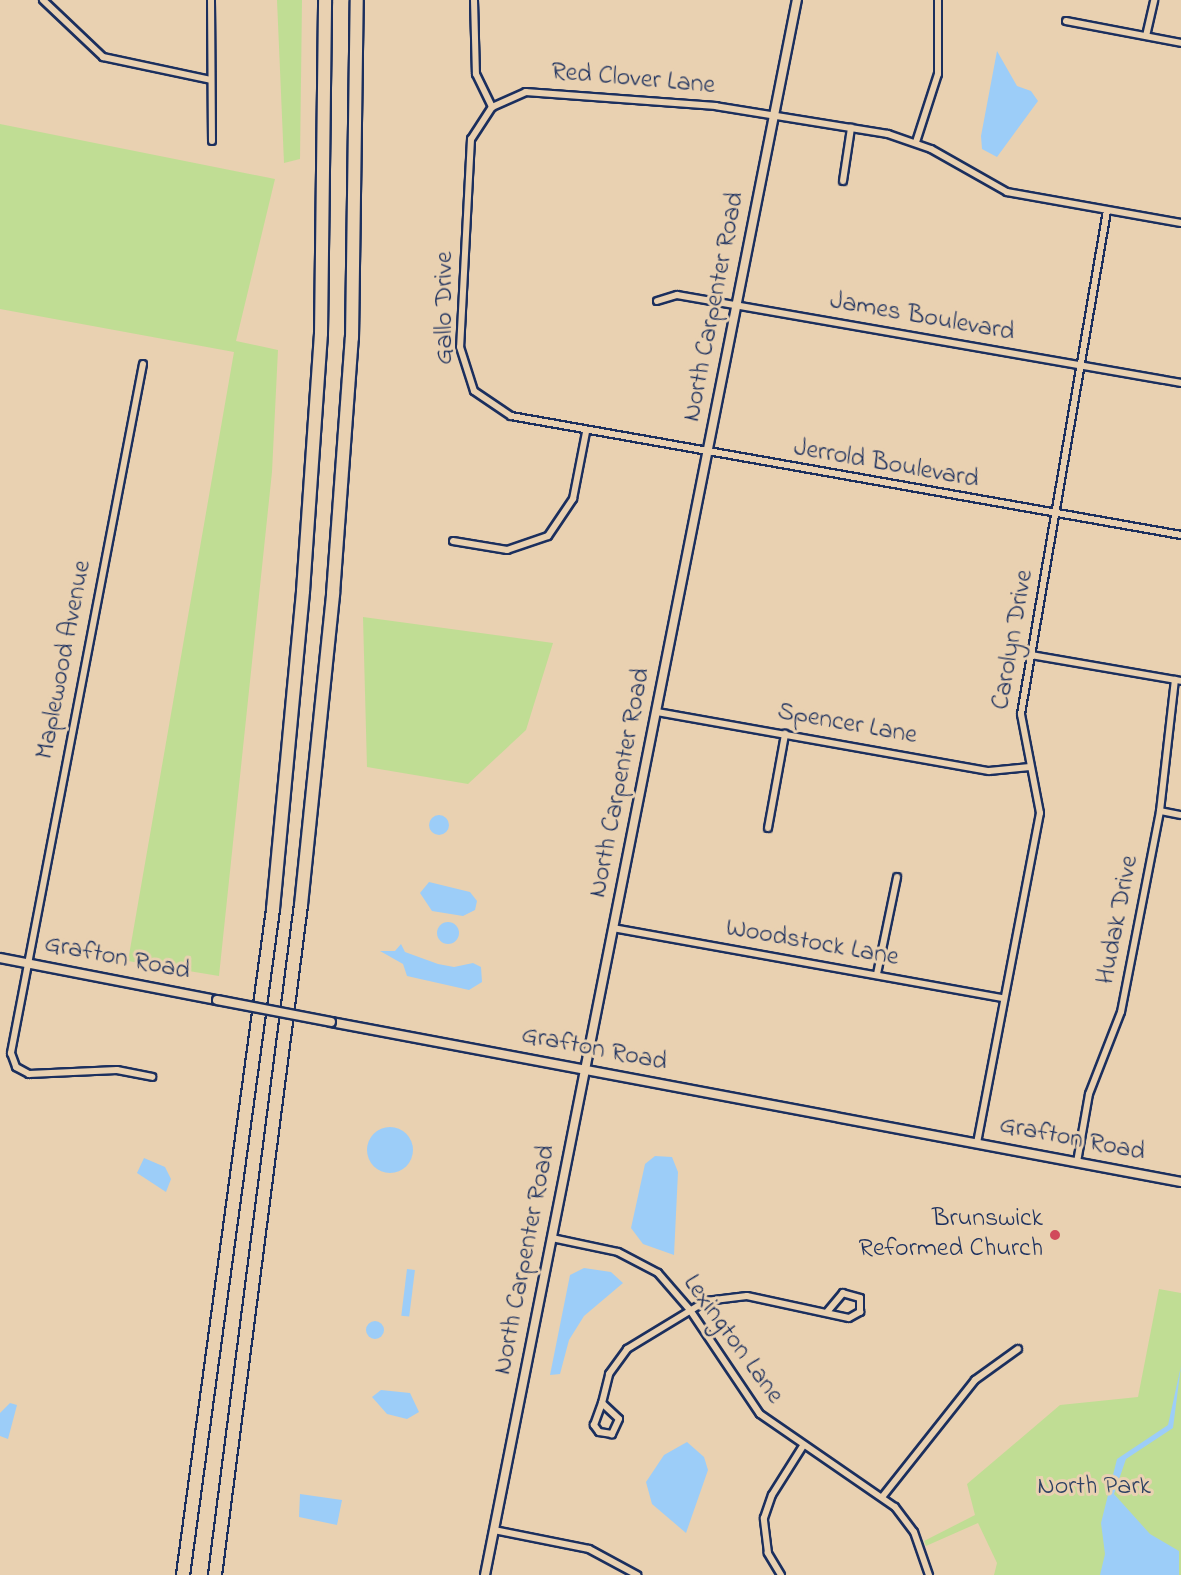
<!DOCTYPE html>
<style>
body{margin:0}
#map{position:relative;width:1181px;height:1575px;overflow:hidden;background:#e9d1b1;font-family:"Indie Flower",sans-serif}
div>[style]{position:absolute}
.green>*{inset:0;background:#c0dd94}
.water>*{inset:0;background:#9ccdf8;transform-origin:0 0}
.round{border-radius:50%}
.roads{filter:drop-shadow(2px 0 #1b2f5e) drop-shadow(-2px 0 #1b2f5e) drop-shadow(0 2px #1b2f5e) drop-shadow(0 -2px #1b2f5e)}
.minor>*{height:6px;margin:-3px;padding:0 3px;transform-origin:3px;border-radius:3px;background:#e9d1b1}
.tertiary>*{height:8px;margin:-4px;padding:0 4px;transform-origin:4px;border-radius:4px;background:#e9d1b1}
.motorway>*{height:12px;margin:-6px;padding:0 6px;transform-origin:6px;border-radius:6px;background:#e9d1b1}
.bridges{filter:drop-shadow(2px 0 #1b2f5e) drop-shadow(-2px 0 #1b2f5e) drop-shadow(0 2px #1b2f5e) drop-shadow(0 -2px #1b2f5e)}
.tertiary-bridge>*{height:8px;margin:-4px;padding:0 4px;transform-origin:4px;border-radius:4px;background:#e9d1b1}
.dots>*{width:16px;height:16px;translate:-50% -50%;box-sizing:border-box;border:3px solid #e9d1b1;border-radius:50%}
span{translate:-50% -50%;white-space:nowrap;text-align:center;line-height:1.15;-webkit-text-stroke:6px #e9d1b1;paint-order:stroke}
.street-label{font-size:26px;color:#1b2f5e}
.poi-label{font-size:26px;color:#1b2f5e}
.right{translate:-100% -50%;text-align:right}
.park-label{font-size:26px;color:#2c4063}
</style>
<div id="map">
<div class="green">
<i style="clip-path:polygon(277px 0,302px 0,300px 159px,284px 163px)"></i>
<i style="clip-path:polygon(0 124px,275px 179px,236px 341px,278px 350px,272px 472px,219px 976px,128px 961px,234px 352px,0 309px)"></i>
<i style="clip-path:polygon(363px 617px,553px 643px,526px 730px,468px 784px,367px 767px)"></i>
<i style="clip-path:polygon(1159px 1289px,1181px 1293px,1181px 1575px,994px 1575px,997px 1563px,978px 1523px,926px 1546px,924px 1541px,975px 1515px,967px 1484px,1060px 1405px,1138px 1397px)"></i>
</div>
<div class="water">
<i style="clip-path:polygon(997px 51px,1017px 86px,1031px 91px,1038px 101px,997px 157px,982px 149px,981px 136px)"></i>
<i class="round" style="left:429px;top:815px;width:20px;height:20px"></i>
<i style="clip-path:polygon(429px 882px,470px 892px,477px 901px,475px 910px,463px 916px,432px 911px,420px 893px)"></i>
<i class="round" style="left:437px;top:922px;width:22px;height:22px"></i>
<i style="clip-path:polygon(401px 944px,405px 952px,438px 964px,454px 967px,473px 963px,481px 967px,482px 982px,469px 990px,407px 976px,403px 964px,380px 951px,395px 951px)"></i>
<i class="round" style="left:367px;top:1127px;width:46px;height:46px"></i>
<i style="clip-path:polygon(655px 1156px,672px 1157px,678px 1172px,674px 1255px,643px 1244px,631px 1228px,645px 1164px)"></i>
<i style="clip-path:polygon(144px 1158px,165px 1167px,171px 1179px,166px 1192px,137px 1173px)"></i>
<i style="clip-path:polygon(584px 1268px,611px 1272px,623px 1283px,584px 1316px,569px 1340px,560px 1374px,550px 1375px,570px 1275px)"></i>
<i style="left:407px;top:1269px;width:8px;height:47px;rotate:7deg"></i>
<i class="round" style="left:366px;top:1321px;width:18px;height:18px"></i>
<i style="clip-path:polygon(1181px 1366px,1173px 1428px,1126px 1459px,1114px 1494px,1150px 1534px,1179px 1551px,1179px 1575px,1100px 1575px,1105px 1554px,1101px 1523px,1117px 1459px,1168px 1425px)"></i>
<i style="clip-path:polygon(381px 1390px,410px 1393px,419px 1412px,407px 1419px,387px 1414px,372px 1397px)"></i>
<i style="clip-path:polygon(10px 1403px,17px 1405px,8px 1439px,0 1436px,0 1413px)"></i>
<i style="clip-path:polygon(687px 1442px,704px 1457px,708px 1470px,686px 1533px,652px 1504px,646px 1482px,664px 1455px)"></i>
<i style="clip-path:polygon(300px 1494px,342px 1500px,337px 1525px,299px 1517px)"></i>
</div>
<div class="roads">
<div class="minor">
<i style="left:43px;top:0;width:83px;rotate:43.5deg"></i>
<i style="left:103px;top:57px;width:110px;rotate:12deg"></i>
<i style="left:211px;top:0;width:141px;rotate:89.6deg"></i>
<i style="left:474px;top:0;width:74px;rotate:88.5deg"></i>
<i style="left:476px;top:74px;width:37px;rotate:64deg"></i>
<i style="left:1066px;top:21px;width:117px;rotate:10.8deg"></i>
<i style="left:1146px;top:36px;width:37px;rotate:-77deg"></i>
<i style="left:916px;top:142px;width:71px;rotate:-72.1deg"></i>
<i style="left:938px;top:74px;width:74px;rotate:-90deg"></i>
<i style="left:843px;top:181px;width:54px;rotate:-81.4deg"></i>
<i style="left:1181px;top:223px;width:177px;rotate:-169.9deg"></i>
<i style="left:1007px;top:192px;width:87px;rotate:-150.5deg"></i>
<i style="left:931px;top:149px;width:46px;rotate:-160.8deg"></i>
<i style="left:888px;top:134px;width:174px;rotate:-170.8deg"></i>
<i style="left:716px;top:106px;width:191px;rotate:-175.8deg"></i>
<i style="left:526px;top:92px;width:37px;rotate:156deg"></i>
<i style="left:492px;top:107px;width:38px;rotate:123deg"></i>
<i style="left:471px;top:139px;width:208px;rotate:93deg"></i>
<i style="left:460px;top:347px;width:46px;rotate:72.3deg"></i>
<i style="left:474px;top:391px;width:45px;rotate:34deg"></i>
<i style="left:511px;top:416px;width:680px;rotate:10.07deg"></i>
<i style="left:657px;top:301px;width:21px;rotate:-17deg"></i>
<i style="left:677px;top:295px;width:512px;rotate:9.9deg"></i>
<i style="left:143px;top:364px;width:702px;rotate:100.85deg"></i>
<i style="left:11px;top:1053px;width:15px;rotate:70deg"></i>
<i style="left:16px;top:1067px;width:15px;rotate:28deg"></i>
<i style="left:29px;top:1074px;width:88px;rotate:-2.6deg"></i>
<i style="left:117px;top:1070px;width:36px;rotate:11deg"></i>
<i style="left:453px;top:541px;width:55px;rotate:9.5deg"></i>
<i style="left:507px;top:550px;width:43px;rotate:-18.9deg"></i>
<i style="left:548px;top:536px;width:45px;rotate:-56deg"></i>
<i style="left:573px;top:499px;width:68px;rotate:-79deg"></i>
<i style="left:1031px;top:655px;width:152px;rotate:9.8deg"></i>
<i style="left:657px;top:712px;width:337px;rotate:10.1deg"></i>
<i style="left:989px;top:771px;width:41px;rotate:-5.6deg"></i>
<i style="left:1160px;top:811px;width:21px;rotate:11deg"></i>
<i style="left:768px;top:828px;width:96px;rotate:-79.7deg"></i>
<i style="left:613px;top:928px;width:397px;rotate:10.2deg"></i>
<i style="left:877px;top:974px;width:99px;rotate:-78.3deg"></i>
<i style="left:977px;top:1143px;width:336px;rotate:-79.2deg"></i>
<i style="left:1040px;top:813px;width:101px;rotate:-100.9deg"></i>
<i style="left:1021px;top:714px;width:510px;rotate:-80.3deg"></i>
<i style="left:1077px;top:1162px;width:69px;rotate:-80deg"></i>
<i style="left:1089px;top:1094px;width:88px;rotate:-68.7deg"></i>
<i style="left:1121px;top:1012px;width:205px;rotate:-79deg"></i>
<i style="left:1160px;top:811px;width:132px;rotate:-83.5deg"></i>
<i style="left:552px;top:1238px;width:67px;rotate:12deg"></i>
<i style="left:618px;top:1252px;width:45px;rotate:27.7deg"></i>
<i style="left:658px;top:1273px;width:49px;rotate:49.1deg"></i>
<i style="left:690px;top:1310px;width:125px;rotate:56.1deg"></i>
<i style="left:760px;top:1414px;width:164px;rotate:34.6deg"></i>
<i style="left:895px;top:1507px;width:31px;rotate:53deg"></i>
<i style="left:914px;top:1532px;width:46px;rotate:70.8deg"></i>
<i style="left:602px;top:1403px;width:30px;rotate:-76deg"></i>
<i style="left:609px;top:1374px;width:31px;rotate:-54deg"></i>
<i style="left:627px;top:1349px;width:92px;rotate:-31.3deg"></i>
<i style="left:706px;top:1301px;width:41px;rotate:-7deg"></i>
<i style="left:747px;top:1296px;width:104px;rotate:12.2deg"></i>
<i style="left:849px;top:1318px;width:13px;rotate:-29deg"></i>
<i style="left:860px;top:1312px;width:14px;rotate:-90deg"></i>
<i style="left:860px;top:1298px;width:18px;rotate:-164deg"></i>
<i style="left:843px;top:1293px;width:25px;rotate:130deg"></i>
<i style="left:602px;top:1403px;width:23px;rotate:43deg"></i>
<i style="left:619px;top:1419px;width:17px;rotate:115deg"></i>
<i style="left:612px;top:1434px;width:13px;rotate:-171deg"></i>
<i style="left:599px;top:1432px;width:9px;rotate:-126deg"></i>
<i style="left:594px;top:1425px;width:23px;rotate:-70deg"></i>
<i style="left:883px;top:1496px;width:148px;rotate:-51.6deg"></i>
<i style="left:975px;top:1380px;width:53px;rotate:-35.8deg"></i>
<i style="left:494px;top:1530px;width:97px;rotate:11.3deg"></i>
<i style="left:589px;top:1549px;width:55px;rotate:28.4deg"></i>
<i style="left:781px;top:1575px;width:26px;rotate:-121deg"></i>
<i style="left:768px;top:1553px;width:35px;rotate:-97deg"></i>
<i style="left:764px;top:1518px;width:24px;rotate:-71deg"></i>
<i style="left:772px;top:1495px;width:58px;rotate:-57.7deg"></i>
</div>
<div class="tertiary">
<i style="left:0;top:958px;width:221px;rotate:11deg"></i>
<i style="left:331px;top:1022px;width:865px;rotate:10.66deg"></i>
<i style="left:485px;top:1575px;width:1606px;rotate:-78.8deg"></i>
</div>
<div class="motorway">
<i style="left:183px;top:1575px;width:672px;rotate:-82.3deg"></i>
<i style="left:273px;top:909px;width:319px;rotate:-84.6deg"></i>
<i style="left:303px;top:591px;width:258px;rotate:-86deg"></i>
<i style="left:321px;top:334px;width:334px;rotate:-89.3deg"></i>
<i style="left:215px;top:1575px;width:675px;rotate:-82.69deg"></i>
<i style="left:301px;top:905px;width:313px;rotate:-84.1deg"></i>
<i style="left:333px;top:594px;width:257px;rotate:-85.8deg"></i>
<i style="left:352px;top:338px;width:338px;rotate:-89.2deg"></i>
</div>
</div>
<div class="bridges">
<div class="tertiary-bridge">
<i style="left:217px;top:1000px;width:116px;rotate:10.9deg"></i>
</div>
</div>
<div class="dots">
<i style="left:1055px;top:1235px;background:#d1495b"></i>
</div>
<div class="street-label">
<span style="left:633px;top:80px;rotate:5deg">Red Clover Lane</span>
<span style="left:715px;top:307px;rotate:-79deg">North Carpenter Road</span>
<span style="left:446px;top:308px;rotate:-90deg">Gallo Drive</span>
<span style="left:922px;top:318px;rotate:10deg">James Boulevard</span>
<span style="left:886px;top:465px;rotate:10deg">Jerrold Boulevard</span>
<span style="left:1014px;top:640px;rotate:-80deg">Carolyn Drive</span>
<span style="left:65px;top:660px;rotate:-79deg">Maplewood Avenue</span>
<span style="left:847px;top:725px;rotate:10deg">Spencer Lane</span>
<span style="left:621px;top:783px;rotate:-79deg">North Carpenter Road</span>
<span style="left:1119px;top:920px;rotate:-79deg">Hudak Drive</span>
<span style="left:812px;top:944px;rotate:10deg">Woodstock Lane</span>
<span style="left:117px;top:959px;rotate:11deg">Grafton Road</span>
<span style="left:594px;top:1050px;rotate:11deg">Grafton Road</span>
<span style="left:1072px;top:1140px;rotate:11deg">Grafton Road</span>
<span style="left:526px;top:1260px;rotate:-79deg">North Carpenter Road</span>
<span style="left:732px;top:1340px;rotate:54deg">Lexington Lane</span>
</div>
<div class="poi-label">
<span class="right" style="left:1043px;top:1235px">Brunswick<br>Reformed Church</span>
</div>
<div class="park-label">
<span style="left:1094px;top:1488px">North Park</span>
</div>
</div>
